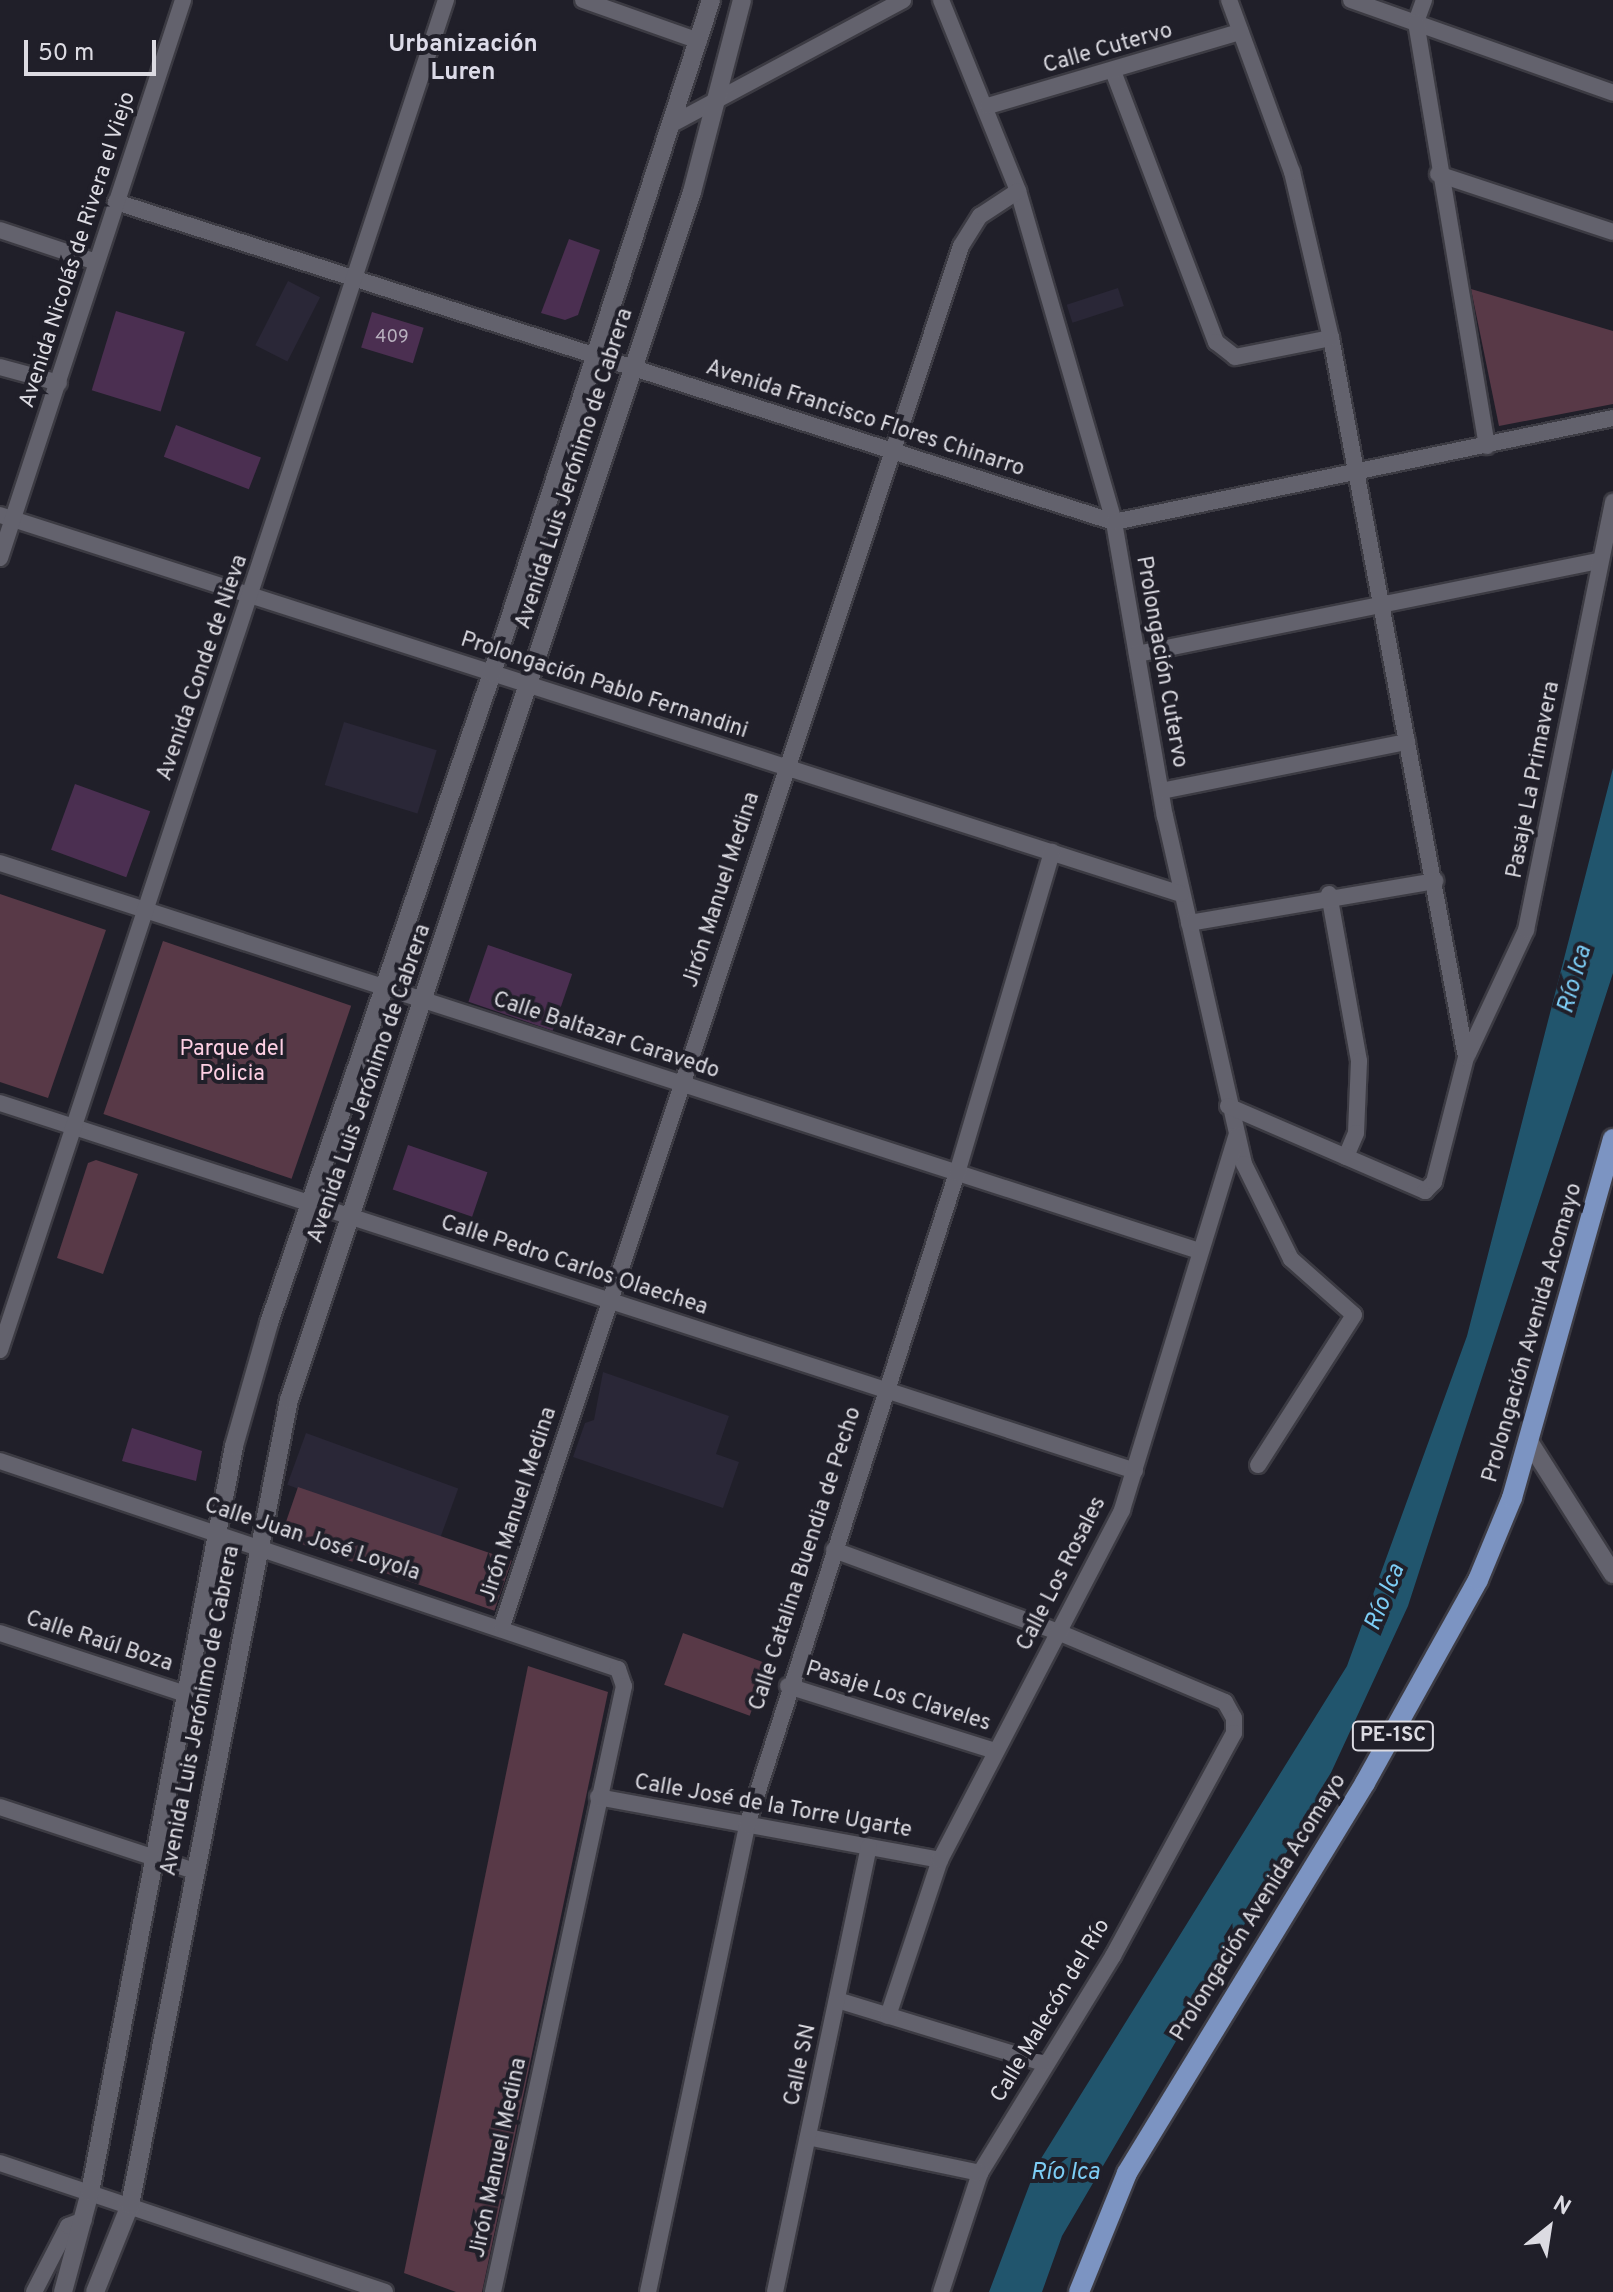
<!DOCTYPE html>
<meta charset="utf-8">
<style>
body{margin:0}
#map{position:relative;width:1613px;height:2292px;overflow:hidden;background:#201f29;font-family:Overpass,sans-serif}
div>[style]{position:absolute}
.built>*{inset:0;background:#2a2737;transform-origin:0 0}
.green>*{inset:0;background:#583947;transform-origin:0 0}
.water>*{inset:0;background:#21556d}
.building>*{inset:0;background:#4b2f51;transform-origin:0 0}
.roads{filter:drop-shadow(2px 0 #3c3b43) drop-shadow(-2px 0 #3c3b43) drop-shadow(0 2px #3c3b43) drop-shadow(0 -2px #3c3b43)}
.minor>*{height:16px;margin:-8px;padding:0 8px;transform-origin:8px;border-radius:8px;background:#63626d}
.tertiary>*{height:18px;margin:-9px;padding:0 9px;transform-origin:9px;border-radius:9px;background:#63626d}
.primary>*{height:20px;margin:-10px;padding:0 10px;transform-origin:10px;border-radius:10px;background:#7c94c2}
span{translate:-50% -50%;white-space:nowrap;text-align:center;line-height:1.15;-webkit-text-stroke:8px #201f29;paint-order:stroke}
.number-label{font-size:18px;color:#b8b0be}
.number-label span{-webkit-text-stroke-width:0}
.shield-label span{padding:2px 6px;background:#201f29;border:2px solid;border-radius:6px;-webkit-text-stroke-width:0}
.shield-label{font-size:20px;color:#dcdbe2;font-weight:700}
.street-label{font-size:22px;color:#dcdbe2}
.park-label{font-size:22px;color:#fdcfe3}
.neighbourhood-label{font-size:24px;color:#dcdbe8;font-weight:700}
.water-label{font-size:24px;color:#7dcdf5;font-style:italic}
.north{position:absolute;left:1509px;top:2188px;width:80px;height:80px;-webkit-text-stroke:6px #201f29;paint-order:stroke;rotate:30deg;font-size:22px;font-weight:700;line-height:32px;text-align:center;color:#dcdbe2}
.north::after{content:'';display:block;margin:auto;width:28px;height:36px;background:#dcdbe2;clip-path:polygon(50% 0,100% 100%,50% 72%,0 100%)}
.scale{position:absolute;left:24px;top:40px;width:132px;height:36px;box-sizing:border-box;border:4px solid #dcdbe2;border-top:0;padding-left:10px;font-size:24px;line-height:28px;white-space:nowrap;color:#dcdbe2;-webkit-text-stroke:6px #201f29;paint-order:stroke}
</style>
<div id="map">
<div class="built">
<i style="left:288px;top:281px;width:36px;height:72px;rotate:27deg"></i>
<i style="left:1118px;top:288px;width:19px;height:54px;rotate:72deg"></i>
<i style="left:344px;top:722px;width:97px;height:66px;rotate:17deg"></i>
<i style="clip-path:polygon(603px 1372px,729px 1416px,716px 1454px,739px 1462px,723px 1508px,573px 1457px,585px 1423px,594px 1420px)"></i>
<i style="left:306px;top:1433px;width:162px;height:55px;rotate:20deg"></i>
</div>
<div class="green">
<i style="clip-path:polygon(1471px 289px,1613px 331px,1613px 404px,1499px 426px)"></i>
<i style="clip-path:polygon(0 894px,106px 930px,48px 1098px,0 1082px)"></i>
<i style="left:163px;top:941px;width:199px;height:183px;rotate:19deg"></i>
<i style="clip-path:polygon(96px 1160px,138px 1174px,103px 1274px,57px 1258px,88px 1163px)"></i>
<i style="left:298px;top:1487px;width:226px;height:53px;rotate:19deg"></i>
<i style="left:683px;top:1633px;width:91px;height:55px;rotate:20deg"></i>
<i style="clip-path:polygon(528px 1666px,608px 1692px,482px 2292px,456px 2292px,404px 2273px)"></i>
</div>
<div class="water">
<i style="clip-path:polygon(1613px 768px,1613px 973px,1408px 1606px,1323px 1790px,1062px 2236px,1042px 2292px,989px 2292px,1037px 2165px,1347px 1666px,1467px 1336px)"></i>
</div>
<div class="building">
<i style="clip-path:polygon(569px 239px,600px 250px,578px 315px,565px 320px,541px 313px)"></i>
<i style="left:116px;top:311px;width:72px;height:83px;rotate:17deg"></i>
<i style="left:372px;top:312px;width:54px;height:37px;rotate:17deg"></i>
<i style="left:176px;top:425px;width:91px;height:34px;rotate:21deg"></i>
<i style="left:75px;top:784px;width:80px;height:70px;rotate:20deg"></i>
<i style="left:488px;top:945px;width:89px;height:60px;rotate:19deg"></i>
<i style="left:408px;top:1145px;width:84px;height:47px;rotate:19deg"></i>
<i style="clip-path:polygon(132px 1428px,202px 1451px,196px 1481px,122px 1461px)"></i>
</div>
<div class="roads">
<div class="minor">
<i style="left:583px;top:0;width:123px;rotate:19.5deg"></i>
<i style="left:941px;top:0;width:206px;rotate:68deg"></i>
<i style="left:1018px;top:191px;width:345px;rotate:73.8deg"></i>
<i style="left:1114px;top:522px;width:298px;rotate:80.2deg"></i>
<i style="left:1165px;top:816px;width:357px;rotate:77.2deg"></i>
<i style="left:1244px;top:1164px;width:106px;rotate:63.7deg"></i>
<i style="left:1291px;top:1259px;width:84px;rotate:41.6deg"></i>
<i style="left:1354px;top:1315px;width:178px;rotate:122.6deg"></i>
<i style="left:1351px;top:0;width:278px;rotate:19.5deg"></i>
<i style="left:1424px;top:0;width:23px;rotate:110deg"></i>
<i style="left:1416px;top:22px;width:430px;rotate:80.5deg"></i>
<i style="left:1113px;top:71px;width:290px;rotate:69.2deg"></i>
<i style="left:1216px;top:342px;width:24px;rotate:38deg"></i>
<i style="left:1235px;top:357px;width:98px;rotate:-11.2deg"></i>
<i style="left:988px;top:106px;width:263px;rotate:-16.4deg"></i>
<i style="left:674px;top:123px;width:260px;rotate:-28.2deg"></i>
<i style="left:1438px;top:174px;width:184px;rotate:18.3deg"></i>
<i style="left:116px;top:202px;width:1048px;rotate:17.78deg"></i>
<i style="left:1114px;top:522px;width:510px;rotate:-11.77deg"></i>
<i style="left:0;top:230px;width:101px;rotate:18.4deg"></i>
<i style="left:0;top:367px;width:61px;rotate:15.2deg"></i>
<i style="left:0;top:515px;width:1240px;rotate:17.79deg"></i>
<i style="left:0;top:558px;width:587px;rotate:-71.84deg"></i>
<i style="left:1137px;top:654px;width:472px;rotate:-11.4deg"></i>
<i style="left:1161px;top:791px;width:251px;rotate:-11.3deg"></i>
<i style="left:0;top:863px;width:1260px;rotate:17.93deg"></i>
<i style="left:1329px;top:894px;width:170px;rotate:79.8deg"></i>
<i style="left:1359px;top:1061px;width:72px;rotate:92.4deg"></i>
<i style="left:1356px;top:1133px;width:26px;rotate:113deg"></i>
<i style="left:1189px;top:923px;width:250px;rotate:-9.7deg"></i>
<i style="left:1468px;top:1054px;width:137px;rotate:-64.9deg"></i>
<i style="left:1526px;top:930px;width:437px;rotate:-78.5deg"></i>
<i style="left:0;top:1103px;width:1193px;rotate:17.96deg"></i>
<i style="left:1228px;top:1106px;width:215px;rotate:23.3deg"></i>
<i style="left:1425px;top:1191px;width:13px;rotate:-45deg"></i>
<i style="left:1434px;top:1182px;width:129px;rotate:-75.6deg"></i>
<i style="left:1466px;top:1057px;width:732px;rotate:-100.63deg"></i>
<i style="left:1331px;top:338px;width:171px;rotate:-103.2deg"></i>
<i style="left:1292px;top:172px;width:183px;rotate:-110.1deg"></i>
<i style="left:0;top:1350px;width:1422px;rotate:-71.72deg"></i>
<i style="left:0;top:1461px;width:652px;rotate:18.6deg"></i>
<i style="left:618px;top:1669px;width:18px;rotate:71deg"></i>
<i style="left:624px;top:1686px;width:620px;rotate:102.2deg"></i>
<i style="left:834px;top:1550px;width:239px;rotate:20.1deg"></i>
<i style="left:1058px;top:1632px;width:181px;rotate:22.7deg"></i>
<i style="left:1225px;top:1702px;width:18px;rotate:61deg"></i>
<i style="left:1234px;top:1718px;width:15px;rotate:90deg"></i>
<i style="left:1234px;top:1733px;width:254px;rotate:118.5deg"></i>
<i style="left:1113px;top:1956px;width:255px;rotate:121.5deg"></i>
<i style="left:980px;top:2173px;width:125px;rotate:108.1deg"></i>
<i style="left:502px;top:1626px;width:1454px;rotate:-71.6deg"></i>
<i style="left:961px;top:246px;width:36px;rotate:-58deg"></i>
<i style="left:980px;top:216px;width:45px;rotate:-33.3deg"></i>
<i style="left:0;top:1633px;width:195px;rotate:18.2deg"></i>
<i style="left:788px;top:1686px;width:217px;rotate:17.4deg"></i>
<i style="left:598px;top:1797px;width:348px;rotate:10.4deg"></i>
<i style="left:0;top:1807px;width:205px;rotate:18.2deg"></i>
<i style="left:837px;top:2000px;width:215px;rotate:17deg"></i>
<i style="left:888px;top:2016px;width:164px;rotate:-71.6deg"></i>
<i style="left:940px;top:1860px;width:394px;rotate:-62.5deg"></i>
<i style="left:1122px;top:1510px;width:391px;rotate:-73deg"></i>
<i style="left:808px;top:2137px;width:176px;rotate:11.8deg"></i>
<i style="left:0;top:2163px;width:406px;rotate:18.5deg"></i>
<i style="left:34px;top:2292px;width:74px;rotate:-62.7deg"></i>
<i style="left:68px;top:2226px;width:17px;rotate:-21deg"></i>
<i style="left:648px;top:2292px;width:477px;rotate:-78deg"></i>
<i style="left:747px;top:1825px;width:685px;rotate:-72.15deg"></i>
<i style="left:957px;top:1173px;width:335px;rotate:-73.5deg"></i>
<i style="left:775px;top:2292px;width:455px;rotate:-78.1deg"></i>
</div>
<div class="tertiary">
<i style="left:1528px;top:1440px;width:159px;rotate:57.6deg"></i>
<i style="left:63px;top:2292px;width:104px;rotate:-74.9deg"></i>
<i style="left:90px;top:2192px;width:760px;rotate:-79.07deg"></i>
<i style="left:234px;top:1446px;width:128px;rotate:-74.1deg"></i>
<i style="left:269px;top:1323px;width:687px;rotate:-71.06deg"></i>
<i style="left:492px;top:673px;width:708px;rotate:-71.97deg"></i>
<i style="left:95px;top:2292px;width:94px;rotate:-68.1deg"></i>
<i style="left:130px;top:2205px;width:821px;rotate:-78.83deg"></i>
<i style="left:289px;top:1400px;width:1273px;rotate:-71.55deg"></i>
<i style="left:692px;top:192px;width:198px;rotate:-75.4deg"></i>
</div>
<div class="primary">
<i style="left:1079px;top:2292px;width:128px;rotate:-68deg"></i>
<i style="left:1127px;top:2173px;width:457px;rotate:-58.6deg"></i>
<i style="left:1365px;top:1783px;width:232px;rotate:-60.9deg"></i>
<i style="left:1478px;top:1580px;width:89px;rotate:-67.5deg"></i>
<i style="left:1512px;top:1498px;width:373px;rotate:-74.3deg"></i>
</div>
</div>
<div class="number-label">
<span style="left:392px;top:338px">409</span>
</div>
<div class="shield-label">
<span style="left:1393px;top:1736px">PE-1SC</span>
</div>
<div class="street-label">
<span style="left:1108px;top:49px;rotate:-16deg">Calle Cutervo</span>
<span style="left:78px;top:250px;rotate:-72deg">Avenida Nicolás de Rivera el Viejo</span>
<span style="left:865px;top:419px;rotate:18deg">Avenida Francisco Flores Chinarro</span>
<span style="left:575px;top:469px;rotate:-72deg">Avenida Luis Jerónimo de Cabrera</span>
<span style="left:1161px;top:662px;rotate:80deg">Prolongación Cutervo</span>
<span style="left:203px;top:668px;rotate:-71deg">Avenida Conde de Nieva</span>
<span style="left:604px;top:686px;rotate:18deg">Prolongación Pablo Fernandini</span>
<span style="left:1534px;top:780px;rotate:-79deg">Pasaje La Primavera</span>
<span style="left:722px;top:890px;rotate:-72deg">Jirón Manuel Medina</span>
<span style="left:606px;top:1036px;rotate:18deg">Calle Baltazar Caravedo</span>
<span style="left:370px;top:1084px;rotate:-71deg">Avenida Luis Jerónimo de Cabrera</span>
<span style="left:574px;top:1266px;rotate:18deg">Calle Pedro Carlos Olaechea</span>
<span style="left:1533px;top:1333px;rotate:-74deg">Prolongación Avenida Acomayo</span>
<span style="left:519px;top:1505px;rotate:-72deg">Jirón Manuel Medina</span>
<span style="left:312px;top:1540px;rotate:18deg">Calle Juan José Loyola</span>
<span style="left:806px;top:1559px;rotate:-72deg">Calle Catalina Buendia de Pecho</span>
<span style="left:1062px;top:1574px;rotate:-63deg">Calle Los Rosales</span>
<span style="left:99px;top:1642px;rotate:18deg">Calle Raúl Boza</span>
<span style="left:898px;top:1697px;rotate:17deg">Pasaje Los Claveles</span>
<span style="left:201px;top:1711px;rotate:-79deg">Avenida Luis Jerónimo de Cabrera</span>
<span style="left:773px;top:1807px;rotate:10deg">Calle José de la Torre Ugarte</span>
<span style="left:1259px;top:1908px;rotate:-58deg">Prolongación Avenida Acomayo</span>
<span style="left:1051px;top:2011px;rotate:-59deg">Calle Malecón del Río</span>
<span style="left:801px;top:2065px;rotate:-78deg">Calle SN</span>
<span style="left:499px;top:2158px;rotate:-78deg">Jirón Manuel Medina</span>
</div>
<div class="park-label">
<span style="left:232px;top:1062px">Parque del<br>Policia</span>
</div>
<div class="neighbourhood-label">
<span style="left:463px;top:60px">Urbanización<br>Luren</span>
</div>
<div class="water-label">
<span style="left:1576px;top:980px;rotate:-74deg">Río Ica</span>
<span style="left:1386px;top:1598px;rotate:-68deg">Río Ica</span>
<span style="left:1065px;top:2174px">Río Ica</span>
</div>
<div class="north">N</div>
<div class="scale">50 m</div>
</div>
